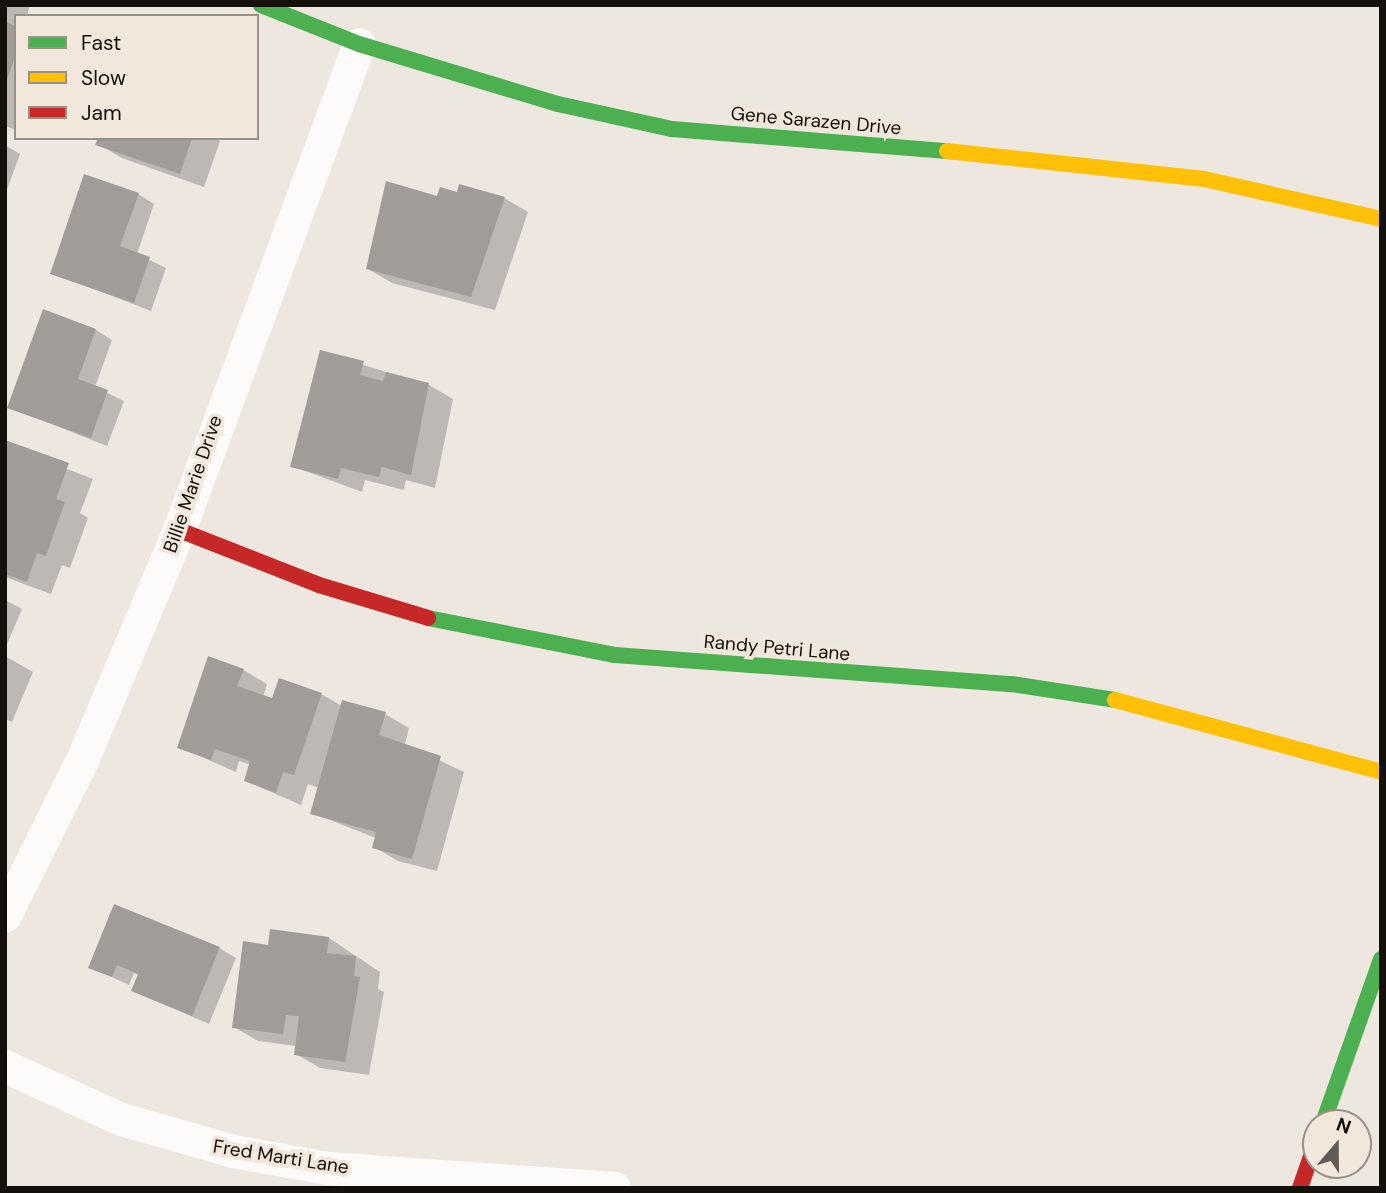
<!DOCTYPE html>
<style>
body{margin:0}
#map{position:relative;width:1386px;height:1193px;overflow:hidden;background:#ede7e0;font-family:"DM Sans",sans-serif}
div>[style]{position:absolute}
.shadow>*{inset:0;background:#0003}
.building>*{inset:0;background:#a29c98}
.street>*{height:33px;margin:-16.5px;padding:0 16.5px;transform-origin:16.5px;border-radius:16.5px;background:#fcfbfa}
.fast>*{height:16px;margin:-8px;padding:0 8px;transform-origin:8px;border-radius:8px;background:#4caf50}
.slow>*{height:16px;margin:-8px;padding:0 8px;transform-origin:8px;border-radius:8px;background:#ffc107}
.jam>*{height:16px;margin:-8px;padding:0 8px;transform-origin:8px;border-radius:8px;background:#c62828}
span{translate:-50% -50%;white-space:nowrap;text-align:center;line-height:1.15;-webkit-text-stroke:7px #f2e7db;paint-order:stroke}
.street-label{font-size:19px;color:#14100c}
.frame{position:absolute;inset:0;border:7px solid #14100c;pointer-events:none}
.legend{position:absolute;left:14px;top:14px;width:245px;height:126px;box-sizing:border-box;background:#f2e7db;border:2px solid #999188;margin:0;padding:9px 12px;list-style:none;font-size:21px;color:#14100c}
.legend li{display:flex;align-items:center;gap:14px;height:35px}
.legend b{width:35px;border:2px solid #999188}
.north{position:absolute;left:1302px;top:1109px;width:70px;height:70px;box-sizing:border-box;background:#f2e7db;border:2px solid #999188;border-radius:50%;rotate:20deg;font-size:19px;font-weight:700;line-height:28px;text-align:center;color:#14100c}
.north::after{content:'';display:block;margin:auto;width:24px;height:32px;background:#605b56;clip-path:polygon(50% 0,100% 100%,50% 72%,0 100%)}
</style>
<div id="map">
<div class="shadow">
<i style="clip-path:polygon(5px 5px,30px 5px,27px 16px,16px 16px,16px 130px,5px 126px)"></i>
<i style="clip-path:polygon(100px 138px,215px 138px,220px 141px,204px 187px,122px 158px,98px 144px)"></i>
<i style="clip-path:polygon(5px 145px,20px 154px,5px 195px)"></i>
<i style="clip-path:polygon(138px 194px,154px 204px,137px 254px,166px 268px,151px 311px,52px 273px)"></i>
<i style="clip-path:polygon(438px 198px,504px 198px,528px 212px,495px 310px,392px 283px,368px 269px)"></i>
<i style="clip-path:polygon(96px 330px,112px 340px,95px 387px,124px 401px,107px 446px,9px 407px)"></i>
<i style="clip-path:polygon(321px 352px,429px 385px,453px 399px,435px 488px,406px 480px,404px 490px,365px 480px,362px 492px,292px 466px)"></i>
<i style="clip-path:polygon(5px 445px,93px 479px,80px 513px,88px 518px,70px 568px,62px 565px,51px 594px,5px 577px)"></i>
<i style="clip-path:polygon(5px 600px,22px 609px,5px 649px)"></i>
<i style="clip-path:polygon(5px 656px,33px 672px,12px 722px,5px 719px)"></i>
<i style="clip-path:polygon(243px 670px,267px 684px,263px 697px,273px 700px,321px 694px,342px 706px,385px 714px,409px 728px,405px 744px,464px 772px,437px 871px,398px 861px,374px 847px,376px 838px,312px 813px,319px 788px,308px 784px,301px 805px,246px 781px,251px 765px,239px 761px,236px 772px,179px 747px)"></i>
<i style="clip-path:polygon(329px 938px,380px 972px,378px 989px,384px 992px,369px 1075px,320px 1068px,296px 1054px,297px 1046px,258px 1041px,234px 1027px,270px 947px)"></i>
<i style="clip-path:polygon(219px 948px,236px 958px,209px 1024px,133px 991px,139px 975px,134px 973px,129px 985px,91px 967px)"></i>
</div>
<div class="building">
<i style="clip-path:polygon(5px 22px,16px 26px,16px 54px,6px 82px)"></i>
<i style="clip-path:polygon(98px 138px,192px 138px,180px 174px,95px 145px)"></i>
<i style="clip-path:polygon(84px 174px,139px 193px,120px 246px,150px 257px,134px 303px,50px 274px)"></i>
<i style="clip-path:polygon(386px 181px,437px 196px,440px 187px,457px 192px,459px 184px,505px 197px,471px 297px,366px 269px)"></i>
<i style="clip-path:polygon(43px 309px,96px 329px,78px 379px,108px 390px,91px 438px,7px 408px)"></i>
<i style="clip-path:polygon(320px 350px,364px 361px,360px 375px,383px 381px,386px 372px,429px 383px,411px 475px,382px 467px,379px 477px,341px 468px,338px 479px,290px 467px)"></i>
<i style="clip-path:polygon(5px 440px,69px 463px,56px 499px,65px 502px,46px 556px,37px 553px,27px 582px,5px 574px)"></i>
<i style="clip-path:polygon(208px 656px,244px 669px,237px 686px,272px 698px,279px 678px,322px 693px,294px 775px,283px 772px,276px 793px,244px 781px,250px 761px,215px 749px,211px 760px,177px 748px)"></i>
<i style="clip-path:polygon(342px 700px,386px 712px,379px 735px,441px 756px,412px 859px,372px 848px,376px 832px,310px 814px)"></i>
<i style="clip-path:polygon(114px 904px,220px 947px,192px 1016px,131px 991px,138px 974px,117px 965px,112px 977px,88px 968px)"></i>
<i style="clip-path:polygon(270px 929px,329px 937px,327px 953px,356px 956px,354px 976px,360px 977px,345px 1062px,294px 1055px,299px 1016px,286px 1015px,283px 1034px,232px 1028px,243px 941px,268px 945px)"></i>
</div>
<div class="street">
<i style="left:5px;top:915px;width:175px;rotate:-63.6deg"></i>
<i style="left:83px;top:758px;width:247px;rotate:-67.2deg"></i>
<i style="left:179px;top:530px;width:518px;rotate:-69.68deg"></i>
<i style="left:5px;top:1066px;width:128px;rotate:24.6deg"></i>
<i style="left:121px;top:1119px;width:116px;rotate:15.9deg"></i>
<i style="left:233px;top:1151px;width:97px;rotate:10.1deg"></i>
<i style="left:328px;top:1168px;width:287px;rotate:4deg"></i>
</div>
<div class="fast">
<i style="left:261px;top:5px;width:105px;rotate:21.7deg"></i>
<i style="left:359px;top:44px;width:208px;rotate:16.8deg"></i>
<i style="left:558px;top:104px;width:117px;rotate:12.4deg"></i>
<i style="left:672px;top:129px;width:276px;rotate:4.6deg"></i>
<i style="left:428px;top:618px;width:191px;rotate:11.2deg"></i>
<i style="left:615px;top:655px;width:398px;rotate:4.2deg"></i>
<i style="left:1012px;top:684px;width:104px;rotate:8.8deg"></i>
<i style="left:1323px;top:1123px;width:174px;rotate:-70.5deg"></i>
</div>
<div class="slow">
<i style="left:947px;top:151px;width:259px;rotate:6.2deg"></i>
<i style="left:1204px;top:179px;width:181px;rotate:12.7deg"></i>
<i style="left:1115px;top:700px;width:276px;rotate:15.1deg"></i>
</div>
<div class="jam">
<i style="left:179px;top:530px;width:150px;rotate:21.4deg"></i>
<i style="left:319px;top:585px;width:114px;rotate:16.8deg"></i>
<i style="left:1300px;top:1188px;width:49px;rotate:-70.8deg"></i>
</div>
<div class="street-label">
<span style="left:816px;top:121px;rotate:5deg">Gene Sarazen Drive</span>
<span style="left:193px;top:484px;rotate:-71deg">Billie Marie Drive</span>
<span style="left:777px;top:648px;rotate:5deg">Randy Petri Lane</span>
<span style="left:281px;top:1157px;rotate:9deg">Fred Marti Lane</span>
</div>
<div class="frame"></div>
<ul class="legend">
<li><b style="height:9px;background:#4caf50"></b>Fast</li>
<li><b style="height:9px;background:#ffc107"></b>Slow</li>
<li><b style="height:9px;background:#c62828"></b>Jam</li>
</ul>
<div class="north">N</div>
</div>
